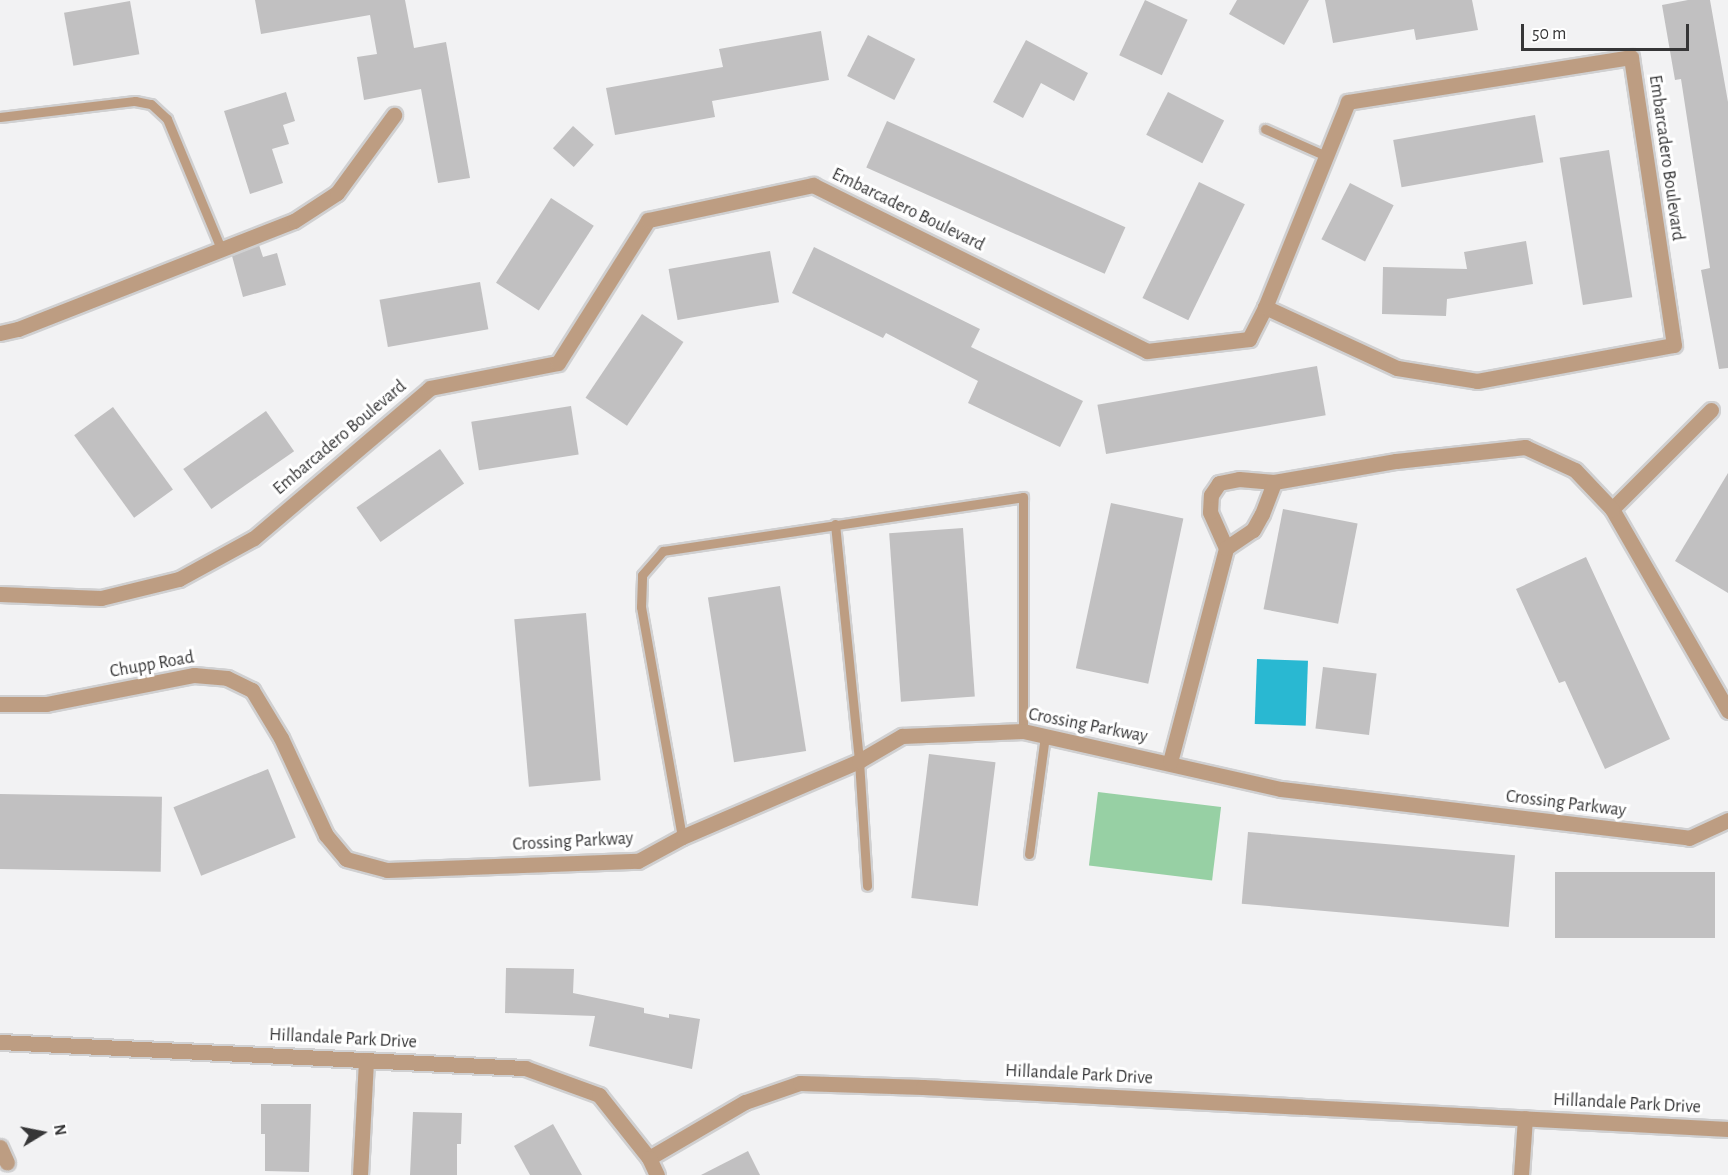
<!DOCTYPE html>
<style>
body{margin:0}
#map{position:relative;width:1728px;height:1175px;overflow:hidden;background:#f2f2f3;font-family:"Alegreya Sans",sans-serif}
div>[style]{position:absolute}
.green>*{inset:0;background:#97d0a4;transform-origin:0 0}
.water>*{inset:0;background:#29b8d2;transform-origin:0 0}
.building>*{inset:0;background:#c1c0c1;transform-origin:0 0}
.roads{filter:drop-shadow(2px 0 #d0d0d1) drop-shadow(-2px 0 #d0d0d1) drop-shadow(0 2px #d0d0d1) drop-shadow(0 -2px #d0d0d1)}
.lane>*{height:9px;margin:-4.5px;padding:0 4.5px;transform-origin:4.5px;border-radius:4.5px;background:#bd9d82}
.street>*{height:15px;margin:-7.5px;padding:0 7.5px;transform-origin:7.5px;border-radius:7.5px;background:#bd9d82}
span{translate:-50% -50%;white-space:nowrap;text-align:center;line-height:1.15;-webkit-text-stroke:6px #fff;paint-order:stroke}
.street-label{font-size:18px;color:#363637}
.north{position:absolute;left:12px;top:1103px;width:60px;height:60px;-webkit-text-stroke:4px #fff;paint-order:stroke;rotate:80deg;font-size:16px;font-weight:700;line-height:24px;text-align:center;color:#363637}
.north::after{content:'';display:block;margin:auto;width:21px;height:27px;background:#363637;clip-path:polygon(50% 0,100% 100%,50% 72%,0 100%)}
.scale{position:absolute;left:1521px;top:24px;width:168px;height:27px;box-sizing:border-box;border:3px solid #363637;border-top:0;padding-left:8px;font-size:18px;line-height:21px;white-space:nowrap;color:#363637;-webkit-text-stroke:4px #fff;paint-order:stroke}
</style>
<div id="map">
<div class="green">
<i style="left:1098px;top:792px;width:124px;height:74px;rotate:7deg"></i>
</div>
<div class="water">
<i style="left:1257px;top:659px;width:51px;height:65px;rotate:2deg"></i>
</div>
<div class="building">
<i style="clip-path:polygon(255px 0,405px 0,414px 48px,446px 42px,470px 178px,438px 183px,421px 89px,364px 100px,357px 57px,377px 54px,370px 15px,261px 34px)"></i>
<i style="left:1145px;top:0;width:47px;height:61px;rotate:25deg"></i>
<i style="clip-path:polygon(1237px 0,1309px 0,1284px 45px,1229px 14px)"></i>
<i style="clip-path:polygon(1325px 0,1472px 0,1478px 30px,1416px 40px,1414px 29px,1333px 43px)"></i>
<i style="clip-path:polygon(1688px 0,1710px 0,1728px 102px,1728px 368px,1719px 369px,1701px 270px,1710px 268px,1681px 79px,1675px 80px,1662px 5px)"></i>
<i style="left:130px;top:1px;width:54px;height:67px;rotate:80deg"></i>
<i style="clip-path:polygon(821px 31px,829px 80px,712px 101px,715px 117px,615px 135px,606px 88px,723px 67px,719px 49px)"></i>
<i style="left:868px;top:35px;width:53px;height:46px;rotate:27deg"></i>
<i style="clip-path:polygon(1026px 40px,1088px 73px,1074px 101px,1041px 83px,1023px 118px,993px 102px)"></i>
<i style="clip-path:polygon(286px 92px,295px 121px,283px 125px,289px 144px,272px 149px,283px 183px,250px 194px,224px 111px)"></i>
<i style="left:1168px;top:92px;width:63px;height:48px;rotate:27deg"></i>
<i style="left:1535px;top:115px;width:48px;height:144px;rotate:80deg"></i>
<i style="left:887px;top:121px;width:261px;height:51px;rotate:24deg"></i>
<i style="left:573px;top:126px;width:28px;height:30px;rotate:42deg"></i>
<i style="left:1609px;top:150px;width:149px;height:50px;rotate:81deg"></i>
<i style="left:1199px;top:182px;width:51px;height:129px;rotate:26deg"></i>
<i style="left:1350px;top:183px;width:49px;height:63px;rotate:27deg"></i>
<i style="left:551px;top:198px;width:51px;height:101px;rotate:33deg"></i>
<i style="clip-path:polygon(1526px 241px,1533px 284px,1447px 299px,1446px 316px,1382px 314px,1383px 267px,1467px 269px,1464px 252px)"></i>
<i style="clip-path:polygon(259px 245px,263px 257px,277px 253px,286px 285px,243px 297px,232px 256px)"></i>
<i style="clip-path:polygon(814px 247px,980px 329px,971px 347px,1083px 401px,1060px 447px,968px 403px,978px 381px,886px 333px,883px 338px,792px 293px)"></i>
<i style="left:770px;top:251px;width:52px;height:103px;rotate:80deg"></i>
<i style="left:480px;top:282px;width:48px;height:102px;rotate:80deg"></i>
<i style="left:642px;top:314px;width:50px;height:101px;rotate:34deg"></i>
<i style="left:1317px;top:366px;width:50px;height:223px;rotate:80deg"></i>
<i style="left:571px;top:406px;width:49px;height:101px;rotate:81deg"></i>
<i style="left:113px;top:407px;width:102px;height:48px;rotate:54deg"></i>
<i style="left:266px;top:411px;width:49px;height:101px;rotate:55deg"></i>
<i style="left:440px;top:449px;width:42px;height:102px;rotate:55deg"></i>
<i style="clip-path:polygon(1728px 473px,1728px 593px,1675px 561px)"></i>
<i style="left:1111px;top:503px;width:74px;height:169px;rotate:12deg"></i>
<i style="left:1283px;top:509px;width:76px;height:102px;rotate:11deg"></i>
<i style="left:963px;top:528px;width:169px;height:74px;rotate:86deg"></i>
<i style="clip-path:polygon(1586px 557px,1670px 739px,1605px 769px,1565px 681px,1559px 683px,1516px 589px)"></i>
<i style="left:780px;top:586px;width:167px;height:73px;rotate:81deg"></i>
<i style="left:586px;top:613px;width:168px;height:72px;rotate:85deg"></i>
<i style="left:1323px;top:667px;width:54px;height:62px;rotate:7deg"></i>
<i style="left:929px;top:754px;width:67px;height:145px;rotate:7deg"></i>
<i style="left:268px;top:769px;width:74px;height:102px;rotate:68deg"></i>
<i style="left:0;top:794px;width:162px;height:75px;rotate:1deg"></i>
<i style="left:1248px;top:832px;width:268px;height:72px;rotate:5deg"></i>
<i style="left:1555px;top:872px;width:160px;height:66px"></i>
<i style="clip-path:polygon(506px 968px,574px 969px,573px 993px,644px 1008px,644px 1013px,669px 1018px,669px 1014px,700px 1019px,692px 1069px,589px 1046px,595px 1016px,505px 1013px)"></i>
<i style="clip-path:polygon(261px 1104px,311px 1104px,309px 1172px,265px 1171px,265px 1134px,261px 1134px)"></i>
<i style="clip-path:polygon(413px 1112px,462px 1113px,461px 1144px,457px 1144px,457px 1175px,410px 1175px)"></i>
<i style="clip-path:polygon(553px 1124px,582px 1175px,530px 1175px,514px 1146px)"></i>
<i style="clip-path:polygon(748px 1151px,760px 1175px,701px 1175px)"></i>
</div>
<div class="roads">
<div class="lane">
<i style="left:0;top:117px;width:136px;rotate:-6.8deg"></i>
<i style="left:135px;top:101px;width:16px;rotate:11deg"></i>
<i style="left:151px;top:104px;width:22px;rotate:43deg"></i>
<i style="left:167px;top:119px;width:141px;rotate:67.4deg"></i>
<i style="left:1265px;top:129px;width:67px;rotate:23.9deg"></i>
<i style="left:835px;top:524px;width:238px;rotate:84.2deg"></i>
<i style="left:859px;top:761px;width:125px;rotate:86.3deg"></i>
<i style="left:682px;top:837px;width:234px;rotate:-100.1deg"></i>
<i style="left:641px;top:607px;width:32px;rotate:-88deg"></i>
<i style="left:642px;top:575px;width:32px;rotate:-49deg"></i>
<i style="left:663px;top:551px;width:364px;rotate:-8.5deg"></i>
<i style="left:1023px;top:497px;width:234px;rotate:90deg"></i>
<i style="left:1029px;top:854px;width:120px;rotate:-82.3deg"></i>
</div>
<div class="street">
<i style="left:0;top:333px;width:18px;rotate:-13deg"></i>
<i style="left:18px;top:329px;width:296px;rotate:-21.4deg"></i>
<i style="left:294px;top:221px;width:51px;rotate:-33.1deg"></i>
<i style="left:337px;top:193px;width:97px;rotate:-53.8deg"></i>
<i style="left:1711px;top:410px;width:140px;rotate:135deg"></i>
<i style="left:1612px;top:509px;width:233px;rotate:60.1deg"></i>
<i style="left:1226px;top:548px;width:39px;rotate:-114deg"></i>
<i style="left:1210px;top:512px;width:17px;rotate:-87deg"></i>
<i style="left:1211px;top:495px;width:14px;rotate:-56deg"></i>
<i style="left:1219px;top:483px;width:20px;rotate:-11deg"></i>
<i style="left:1239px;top:479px;width:35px;rotate:5deg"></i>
<i style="left:1274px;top:482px;width:124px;rotate:-9.8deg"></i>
<i style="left:1396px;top:461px;width:130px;rotate:-6.2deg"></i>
<i style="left:1525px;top:447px;width:55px;rotate:24.7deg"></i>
<i style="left:1575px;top:470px;width:54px;rotate:46.5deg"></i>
<i style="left:0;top:594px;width:101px;rotate:2.3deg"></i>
<i style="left:101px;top:598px;width:80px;rotate:-13.7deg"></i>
<i style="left:179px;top:579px;width:85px;rotate:-28.7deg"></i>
<i style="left:254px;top:538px;width:231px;rotate:-40.4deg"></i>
<i style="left:430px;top:388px;width:130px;rotate:-11.1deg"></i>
<i style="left:558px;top:363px;width:169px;rotate:-57.8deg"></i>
<i style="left:648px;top:220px;width:169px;rotate:-12deg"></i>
<i style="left:813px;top:185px;width:373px;rotate:26.4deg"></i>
<i style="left:1147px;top:351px;width:103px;rotate:-6.7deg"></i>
<i style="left:1249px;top:339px;width:36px;rotate:-63deg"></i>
<i style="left:1265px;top:307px;width:145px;rotate:24.8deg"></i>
<i style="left:1397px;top:368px;width:81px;rotate:9.2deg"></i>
<i style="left:1477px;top:381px;width:200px;rotate:-10.4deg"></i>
<i style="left:1674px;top:345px;width:291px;rotate:-98.5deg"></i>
<i style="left:1631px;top:57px;width:287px;rotate:171deg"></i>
<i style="left:1348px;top:102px;width:221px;rotate:112deg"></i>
<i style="left:0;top:704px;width:46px"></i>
<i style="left:46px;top:704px;width:151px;rotate:-11.1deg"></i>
<i style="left:194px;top:675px;width:33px;rotate:5deg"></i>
<i style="left:227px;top:678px;width:28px;rotate:26deg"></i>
<i style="left:252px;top:690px;width:56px;rotate:58.9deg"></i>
<i style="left:281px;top:738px;width:107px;rotate:65.1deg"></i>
<i style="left:326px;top:835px;width:31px;rotate:50deg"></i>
<i style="left:346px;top:859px;width:42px;rotate:15deg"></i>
<i style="left:387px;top:870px;width:251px;rotate:-2.1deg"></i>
<i style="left:638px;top:861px;width:50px;rotate:-28.6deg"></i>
<i style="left:682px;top:837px;width:193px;rotate:-23.2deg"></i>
<i style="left:859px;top:761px;width:50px;rotate:-30.2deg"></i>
<i style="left:902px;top:736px;width:121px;rotate:-2.4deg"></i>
<i style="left:1023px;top:731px;width:264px;rotate:12.7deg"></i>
<i style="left:1281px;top:789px;width:411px;rotate:6.8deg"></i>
<i style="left:1689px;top:838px;width:43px;rotate:-24.8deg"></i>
<i style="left:1170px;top:762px;width:221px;rotate:-75.3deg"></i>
<i style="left:1226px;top:548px;width:32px;rotate:-34deg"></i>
<i style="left:1253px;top:530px;width:18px;rotate:-61deg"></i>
<i style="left:1262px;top:514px;width:34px;rotate:-69deg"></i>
<i style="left:0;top:1042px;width:526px;rotate:2.84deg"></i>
<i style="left:525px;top:1068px;width:79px;rotate:20deg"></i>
<i style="left:599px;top:1095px;width:80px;rotate:51.6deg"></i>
<i style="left:649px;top:1158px;width:111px;rotate:-30.3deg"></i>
<i style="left:745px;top:1102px;width:58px;rotate:-19.1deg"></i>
<i style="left:800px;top:1083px;width:123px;rotate:1.9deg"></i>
<i style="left:923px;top:1087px;width:806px;rotate:2.99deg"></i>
<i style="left:0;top:1147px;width:17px;rotate:66deg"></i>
<i style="left:649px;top:1158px;width:19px;rotate:65deg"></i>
<i style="left:360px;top:1175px;width:115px;rotate:-87deg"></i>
<i style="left:1521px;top:1175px;width:57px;rotate:-86deg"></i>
</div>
</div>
<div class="street-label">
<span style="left:1666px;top:158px;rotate:82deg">Embarcadero Boulevard</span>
<span style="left:908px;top:210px;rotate:26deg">Embarcadero Boulevard</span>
<span style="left:340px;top:438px;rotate:-40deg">Embarcadero Boulevard</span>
<span style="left:152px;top:665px;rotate:-10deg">Chupp Road</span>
<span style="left:1088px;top:726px;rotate:11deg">Crossing Parkway</span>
<span style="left:1566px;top:804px;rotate:7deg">Crossing Parkway</span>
<span style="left:573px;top:842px;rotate:-3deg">Crossing Parkway</span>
<span style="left:343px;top:1039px;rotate:3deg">Hillandale Park Drive</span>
<span style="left:1079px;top:1075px;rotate:3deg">Hillandale Park Drive</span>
<span style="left:1627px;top:1104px;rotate:3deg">Hillandale Park Drive</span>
</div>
<div class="north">N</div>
<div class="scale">50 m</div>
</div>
